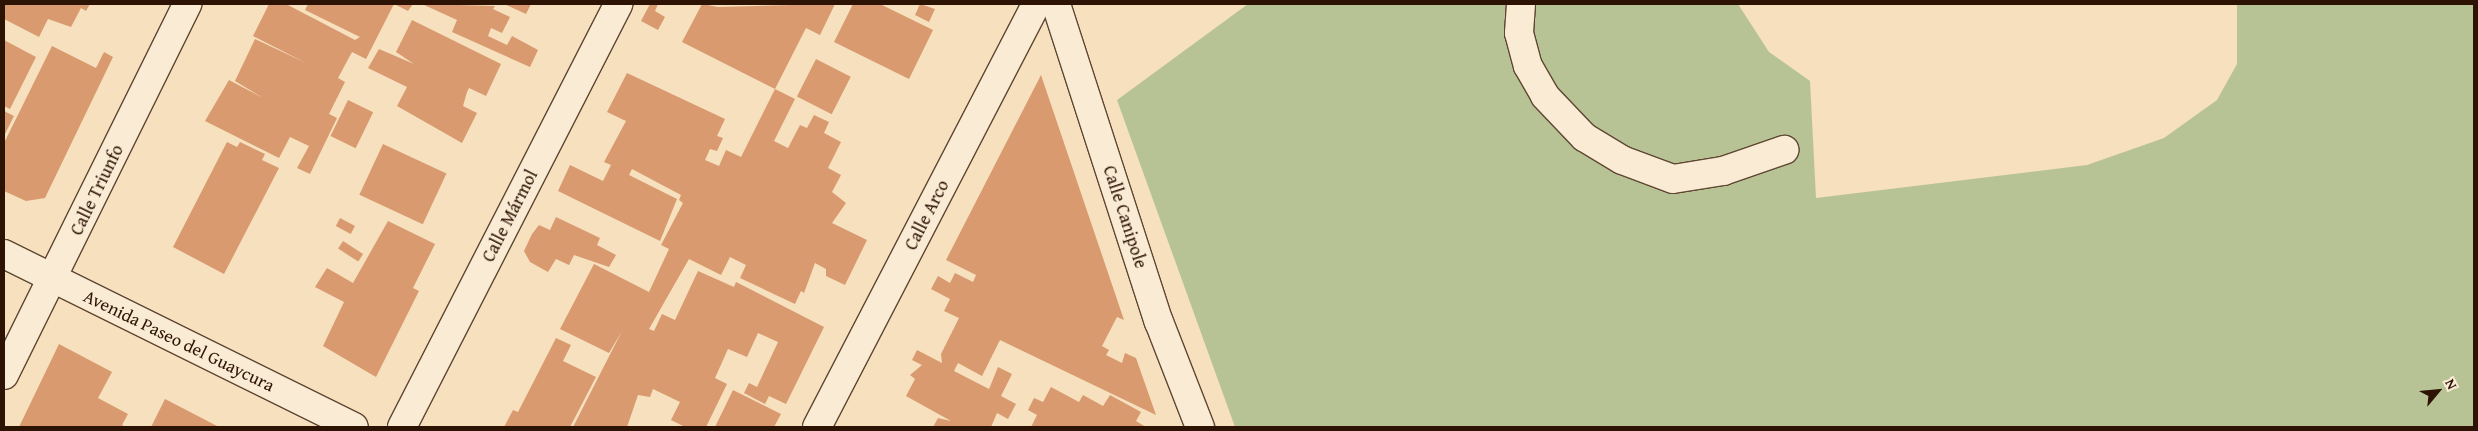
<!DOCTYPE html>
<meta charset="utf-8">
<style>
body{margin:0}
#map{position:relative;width:2478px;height:431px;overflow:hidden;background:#f6e0bd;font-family:"Gentium Book Plus",serif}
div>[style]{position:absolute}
.green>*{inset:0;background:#b7c395}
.building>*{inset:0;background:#d99a70;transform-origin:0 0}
.roads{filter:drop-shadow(1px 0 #5f4632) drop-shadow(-1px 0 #5f4632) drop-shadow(0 1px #5f4632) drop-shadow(0 -1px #5f4632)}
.minor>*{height:28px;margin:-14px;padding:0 14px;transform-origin:14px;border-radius:14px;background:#f9ebd4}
span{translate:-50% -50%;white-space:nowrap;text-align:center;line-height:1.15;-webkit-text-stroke:5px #f9ebd4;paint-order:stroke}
.street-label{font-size:18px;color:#2d1304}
.frame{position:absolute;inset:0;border:5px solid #2d1304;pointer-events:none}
.north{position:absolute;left:2413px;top:366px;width:50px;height:50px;-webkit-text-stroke:4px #f9ebd4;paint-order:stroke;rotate:62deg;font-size:14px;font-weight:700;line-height:20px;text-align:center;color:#2d1304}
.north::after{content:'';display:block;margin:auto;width:18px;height:22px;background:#2d1304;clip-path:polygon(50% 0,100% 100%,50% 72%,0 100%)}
</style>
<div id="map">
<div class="green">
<i style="clip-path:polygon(1248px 4px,1738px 4px,1769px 52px,1810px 81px,1816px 198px,2087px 165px,2164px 138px,2217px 100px,2237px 64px,2237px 4px,2474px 4px,2474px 427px,1235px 427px,1117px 100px)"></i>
</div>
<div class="building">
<i style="clip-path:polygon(4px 4px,90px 4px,86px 11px,81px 8px,71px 27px,48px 19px,39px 37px,4px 19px)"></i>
<i style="clip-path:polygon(269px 4px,286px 4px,355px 40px,360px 37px,305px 10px,308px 4px,413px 4px,408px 11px,394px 4px,366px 59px,352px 52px,338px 78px,345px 82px,329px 114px,337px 118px,310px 174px,297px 168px,309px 146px,290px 137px,279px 158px,205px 121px,229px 80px,263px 98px,235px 81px,255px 39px,306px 63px,253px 36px)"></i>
<i style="clip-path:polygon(422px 4px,495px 6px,493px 9px,510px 17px,502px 33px,491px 28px,488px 36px,507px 45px,512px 36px,538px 50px,530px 67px,452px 32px,457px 20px)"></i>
<i style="clip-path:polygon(504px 4px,531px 4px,526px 14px)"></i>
<i style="clip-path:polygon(650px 4px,658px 4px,655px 11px,665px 17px,658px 30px,641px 21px)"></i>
<i style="clip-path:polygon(702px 4px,718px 7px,835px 4px,820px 35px,806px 28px,775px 89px,682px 42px)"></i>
<i style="clip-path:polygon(853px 4px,880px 4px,933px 30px,909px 79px,834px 42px)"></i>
<i style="clip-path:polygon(920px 4px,935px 9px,929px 22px,915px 15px)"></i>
<i style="clip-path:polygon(412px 20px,501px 64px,486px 96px,469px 88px,467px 92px,463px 106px,477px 113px,462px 143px,397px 106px,407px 87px,368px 68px,379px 49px,414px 64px,396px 52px)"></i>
<i style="clip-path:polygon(4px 40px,36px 57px,10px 109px,4px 106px)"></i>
<i style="clip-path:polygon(52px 46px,96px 68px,104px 52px,113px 57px,45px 198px,26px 201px,4px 191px,4px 143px)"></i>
<i style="left:816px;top:59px;width:39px;height:42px;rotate:27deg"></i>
<i style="clip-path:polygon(627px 73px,725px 119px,717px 136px,723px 138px,717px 151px,710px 149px,705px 160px,719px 166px,726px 150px,741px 157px,775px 89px,795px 99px,774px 141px,788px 148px,800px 125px,807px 128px,814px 115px,829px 122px,824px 133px,841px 142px,828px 168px,841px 175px,832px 192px,846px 203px,832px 223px,867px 240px,845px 285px,826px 276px,826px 269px,815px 263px,804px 293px,801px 291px,795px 304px,740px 278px,746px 265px,730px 257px,721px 275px,689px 259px,649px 329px,654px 331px,662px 314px,675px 320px,698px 271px,734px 287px,736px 282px,824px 327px,786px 404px,769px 396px,765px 404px,744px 393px,749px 383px,757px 387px,778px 342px,758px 333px,747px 357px,728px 349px,715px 378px,727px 384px,706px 427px,685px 427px,671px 420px,680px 402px,653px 389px,650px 397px,638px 395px,627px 427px,573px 427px,622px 331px,609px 353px,560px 329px,594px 264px,649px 292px,669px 249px,661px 245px,683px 203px,679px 200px,681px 195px,632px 169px,629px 175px,677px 199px,660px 241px,558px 191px,570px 165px,603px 181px,611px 165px,604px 162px,626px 121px,607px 112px)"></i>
<i style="clip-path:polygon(1041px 75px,1124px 320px,1117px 317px,1102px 346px,1109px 350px,1106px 355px,1122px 363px,1125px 353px,1136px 358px,1156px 415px,1000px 340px,982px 376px,958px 363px,954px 371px,989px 389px,998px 367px,1012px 374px,1001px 396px,1016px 404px,1008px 419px,997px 413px,991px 427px,933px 427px,938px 418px,951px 421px,906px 396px,915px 379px,910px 375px,922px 365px,912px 360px,917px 350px,942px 363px,941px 354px,959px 318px,944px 311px,950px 299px,931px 289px,938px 276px,950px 283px,955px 273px,973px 282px,976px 275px,946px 260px)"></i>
<i style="left:348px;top:100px;width:28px;height:40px;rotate:26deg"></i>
<i style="clip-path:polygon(4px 111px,14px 116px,4px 136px)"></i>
<i style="clip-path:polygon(227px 142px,237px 147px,240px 142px,265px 154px,262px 160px,279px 168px,224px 274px,173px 247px)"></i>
<i style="left:383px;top:144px;width:70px;height:56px;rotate:25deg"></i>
<i style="clip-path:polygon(556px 217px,600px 238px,597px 245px,616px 255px,609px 267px,574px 255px,569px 265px,556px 259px,548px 272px,530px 262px,524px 251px,532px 234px,539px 225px,550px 230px)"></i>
<i style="left:340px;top:218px;width:17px;height:9px;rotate:28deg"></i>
<i style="clip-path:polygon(388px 221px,435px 244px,413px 288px,419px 291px,376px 377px,323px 346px,344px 302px,315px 287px,327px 268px,353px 283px)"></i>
<i style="left:343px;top:241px;width:24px;height:9px;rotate:33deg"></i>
<i style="clip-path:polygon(556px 338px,571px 345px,563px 361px,596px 377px,570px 427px,504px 427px,513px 410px,518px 412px)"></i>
<i style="clip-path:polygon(59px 344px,112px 372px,98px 398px,128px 414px,122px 425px,126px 427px,19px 427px)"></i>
<i style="clip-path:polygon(1051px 387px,1079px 402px,1083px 395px,1103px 406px,1110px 395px,1141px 412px,1136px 421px,1146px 427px,1031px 427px,1037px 415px,1028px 410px,1034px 398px,1043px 402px)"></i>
<i style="clip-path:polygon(733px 390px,781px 414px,774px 427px,715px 427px)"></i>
<i style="clip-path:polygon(165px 399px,219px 427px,151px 427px)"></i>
</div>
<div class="roads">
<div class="minor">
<i style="left:1056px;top:4px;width:334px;rotate:72.1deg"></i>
<i style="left:1159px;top:322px;width:113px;rotate:68.7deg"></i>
<i style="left:1521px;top:4px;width:29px;rotate:94deg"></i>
<i style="left:1519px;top:33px;width:34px;rotate:75deg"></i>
<i style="left:1528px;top:66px;width:34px;rotate:60deg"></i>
<i style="left:1545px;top:96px;width:57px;rotate:46.4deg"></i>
<i style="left:1584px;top:137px;width:44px;rotate:31.2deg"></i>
<i style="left:1622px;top:160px;width:54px;rotate:20.4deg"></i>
<i style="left:1673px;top:179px;width:51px;rotate:-9.1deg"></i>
<i style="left:1723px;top:171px;width:65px;rotate:-19deg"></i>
<i style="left:4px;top:254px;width:390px;rotate:26.3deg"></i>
<i style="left:4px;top:375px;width:414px;rotate:-63.7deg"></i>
<i style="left:402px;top:427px;width:475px;rotate:-62.9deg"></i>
<i style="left:817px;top:427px;width:476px;rotate:-62.6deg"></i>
</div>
</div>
<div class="street-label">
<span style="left:97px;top:190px;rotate:-64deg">Calle Triunfo</span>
<span style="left:927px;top:215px;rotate:-63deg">Calle Arco</span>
<span style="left:510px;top:216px;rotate:-63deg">Calle Mármol</span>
<span style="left:1125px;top:217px;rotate:72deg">Calle Canipole</span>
<span style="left:179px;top:341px;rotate:26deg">Avenida Paseo del Guaycura</span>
</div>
<div class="frame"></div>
<div class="north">N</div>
</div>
